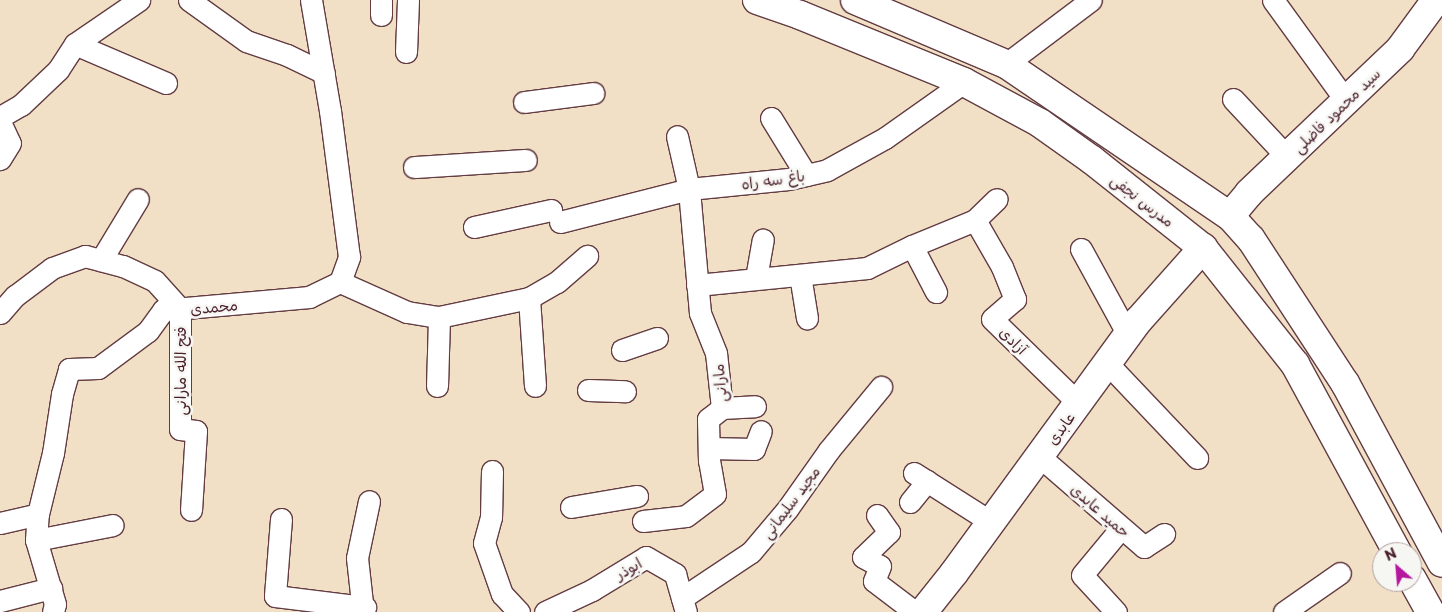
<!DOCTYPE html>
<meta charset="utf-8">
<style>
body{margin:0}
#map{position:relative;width:1442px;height:612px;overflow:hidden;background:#f1e0c5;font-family:"Playpen Sans","Playpen Sans Arabic",sans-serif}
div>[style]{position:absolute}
.roads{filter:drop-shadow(1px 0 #633c42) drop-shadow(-1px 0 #633c42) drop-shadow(0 1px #633c42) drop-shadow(0 -1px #633c42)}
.minor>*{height:21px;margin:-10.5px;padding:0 10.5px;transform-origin:10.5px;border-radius:10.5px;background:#fff}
.tertiary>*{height:28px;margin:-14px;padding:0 14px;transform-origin:14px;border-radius:14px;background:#fff}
.secondary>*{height:28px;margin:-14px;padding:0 14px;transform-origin:14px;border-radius:14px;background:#fff}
span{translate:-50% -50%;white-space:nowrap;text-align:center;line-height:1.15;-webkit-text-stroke:5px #f6f6f2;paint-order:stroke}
.street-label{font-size:15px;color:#4a1f2b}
.north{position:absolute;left:1372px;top:542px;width:50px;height:50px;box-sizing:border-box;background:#f6f6f2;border:1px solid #b1a0a2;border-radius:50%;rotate:333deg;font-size:14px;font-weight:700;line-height:20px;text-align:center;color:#4a1f2b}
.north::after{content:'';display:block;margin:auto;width:18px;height:22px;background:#b5179e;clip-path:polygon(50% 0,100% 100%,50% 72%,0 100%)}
</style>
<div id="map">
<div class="roads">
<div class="minor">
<i style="left:189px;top:0;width:70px;rotate:35.7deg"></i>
<i style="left:246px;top:41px;width:43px;rotate:18.9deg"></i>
<i style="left:287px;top:55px;width:41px;rotate:25.9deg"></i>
<i style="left:1273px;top:0;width:125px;rotate:54.1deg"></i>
<i style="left:381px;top:15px;width:15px;rotate:-90deg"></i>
<i style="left:75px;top:44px;width:99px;rotate:23.2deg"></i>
<i style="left:406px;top:52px;width:52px;rotate:-87.8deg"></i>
<i style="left:1006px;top:64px;width:106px;rotate:-37deg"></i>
<i style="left:1233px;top:99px;width:79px;rotate:47deg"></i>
<i style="left:524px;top:102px;width:70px;rotate:-7.4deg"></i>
<i style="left:0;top:117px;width:24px;rotate:-30deg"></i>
<i style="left:21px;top:105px;width:51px;rotate:-43.4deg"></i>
<i style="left:58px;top:70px;width:31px;rotate:-57deg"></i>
<i style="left:75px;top:44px;width:78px;rotate:-34.5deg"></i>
<i style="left:771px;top:118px;width:67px;rotate:58.4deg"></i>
<i style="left:0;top:122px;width:23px;rotate:65deg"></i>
<i style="left:10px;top:143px;width:19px;rotate:122deg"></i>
<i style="left:414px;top:167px;width:112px;rotate:-3.6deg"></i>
<i style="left:975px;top:220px;width:54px;rotate:60.1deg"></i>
<i style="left:1002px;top:267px;width:35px;rotate:68deg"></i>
<i style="left:1015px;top:299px;width:30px;rotate:139deg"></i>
<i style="left:992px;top:319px;width:120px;rotate:44.3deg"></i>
<i style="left:560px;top:222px;width:133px;rotate:-14.3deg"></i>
<i style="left:689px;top:189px;width:100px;rotate:-5.7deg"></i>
<i style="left:789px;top:179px;width:39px;rotate:-13deg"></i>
<i style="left:827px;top:170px;width:66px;rotate:-28.9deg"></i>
<i style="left:885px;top:138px;width:97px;rotate:-35.3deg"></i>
<i style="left:474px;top:227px;width:79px;rotate:-12.4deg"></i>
<i style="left:912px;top:246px;width:52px;rotate:62.4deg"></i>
<i style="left:1081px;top:249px;width:98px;rotate:61.3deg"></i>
<i style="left:101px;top:260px;width:71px;rotate:-58.8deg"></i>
<i style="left:800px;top:275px;width:44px;rotate:80.8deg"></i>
<i style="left:756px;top:278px;width:39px;rotate:-80deg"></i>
<i style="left:340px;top:282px;width:73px;rotate:24.1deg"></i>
<i style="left:407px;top:312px;width:32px;rotate:9deg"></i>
<i style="left:439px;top:317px;width:92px;rotate:-11.9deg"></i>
<i style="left:529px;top:298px;width:32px;rotate:-30deg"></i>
<i style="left:557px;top:282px;width:40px;rotate:-41deg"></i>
<i style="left:697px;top:285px;width:171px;rotate:-5.7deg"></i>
<i style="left:867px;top:268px;width:50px;rotate:-26.1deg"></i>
<i style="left:912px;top:246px;width:68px;rotate:-22.4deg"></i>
<i style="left:975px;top:220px;width:30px;rotate:-44deg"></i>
<i style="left:529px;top:298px;width:88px;rotate:86.1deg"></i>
<i style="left:0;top:313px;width:23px;rotate:-49deg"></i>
<i style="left:15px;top:296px;width:46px;rotate:-37.1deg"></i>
<i style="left:52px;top:268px;width:35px;rotate:-20deg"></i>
<i style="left:85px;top:256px;width:39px;rotate:15deg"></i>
<i style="left:123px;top:266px;width:35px;rotate:25deg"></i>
<i style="left:155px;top:281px;width:38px;rotate:48deg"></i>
<i style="left:180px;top:309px;width:120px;rotate:90deg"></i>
<i style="left:180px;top:429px;width:16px;rotate:7deg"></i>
<i style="left:196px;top:431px;width:79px;rotate:93.6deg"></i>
<i style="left:622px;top:350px;width:37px;rotate:-19deg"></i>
<i style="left:1107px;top:363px;width:131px;rotate:46.5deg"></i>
<i style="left:437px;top:386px;width:69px;rotate:-88.3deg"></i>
<i style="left:588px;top:390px;width:37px;rotate:2deg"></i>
<i style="left:722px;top:408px;width:33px;rotate:-3deg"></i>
<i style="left:709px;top:448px;width:45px;rotate:1.3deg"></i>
<i style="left:754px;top:449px;width:19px;rotate:-69deg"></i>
<i style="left:1039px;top:456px;width:139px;rotate:40.9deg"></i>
<i style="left:1144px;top:547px;width:24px;rotate:-33deg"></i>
<i style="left:492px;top:471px;width:46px;rotate:91.2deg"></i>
<i style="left:491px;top:517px;width:27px;rotate:105deg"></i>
<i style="left:484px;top:543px;width:54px;rotate:70.6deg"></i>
<i style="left:502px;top:594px;width:25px;rotate:47deg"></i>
<i style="left:914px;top:473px;width:91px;rotate:32.5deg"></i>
<i style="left:910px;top:502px;width:27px;rotate:-51deg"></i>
<i style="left:571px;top:507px;width:67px;rotate:-9.5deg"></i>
<i style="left:877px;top:515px;width:21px;rotate:55deg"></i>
<i style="left:889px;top:532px;width:36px;rotate:136deg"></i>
<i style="left:863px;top:557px;width:19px;rotate:28deg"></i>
<i style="left:880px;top:566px;width:16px;rotate:112deg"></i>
<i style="left:874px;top:581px;width:51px;rotate:37.1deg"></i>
<i style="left:281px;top:519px;width:77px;rotate:94.5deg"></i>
<i style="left:275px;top:596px;width:91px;rotate:7deg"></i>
<i style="left:643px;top:521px;width:43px;rotate:-6.6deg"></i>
<i style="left:686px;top:516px;width:36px;rotate:-37deg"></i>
<i style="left:715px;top:494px;width:34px;rotate:-100deg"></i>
<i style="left:709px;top:461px;width:42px;rotate:-91.4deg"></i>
<i style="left:708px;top:419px;width:18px;rotate:-38deg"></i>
<i style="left:722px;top:408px;width:55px;rotate:-96.2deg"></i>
<i style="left:716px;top:353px;width:43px;rotate:-111.8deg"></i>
<i style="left:700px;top:313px;width:124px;rotate:-95.1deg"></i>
<i style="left:689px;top:189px;width:54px;rotate:-102.8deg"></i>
<i style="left:0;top:523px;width:39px;rotate:-13deg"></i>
<i style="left:36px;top:540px;width:78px;rotate:-11deg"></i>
<i style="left:682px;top:598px;width:83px;rotate:-33.7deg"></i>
<i style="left:751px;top:552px;width:57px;rotate:-49.9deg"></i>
<i style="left:788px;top:508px;width:71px;rotate:-54.7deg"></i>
<i style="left:829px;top:450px;width:82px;rotate:-50.5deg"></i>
<i style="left:0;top:601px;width:53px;rotate:-14.3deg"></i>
<i style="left:53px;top:612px;width:8px;rotate:-76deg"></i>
<i style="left:55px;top:604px;width:67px;rotate:-106.5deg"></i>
<i style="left:36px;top:540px;width:26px;rotate:-86deg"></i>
<i style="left:38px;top:514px;width:63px;rotate:-76.2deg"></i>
<i style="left:53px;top:453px;width:60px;rotate:-81.3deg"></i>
<i style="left:62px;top:394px;width:26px;rotate:-74deg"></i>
<i style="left:69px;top:369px;width:29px;rotate:-2deg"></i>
<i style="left:98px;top:368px;width:62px;rotate:-36.5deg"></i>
<i style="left:148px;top:331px;width:26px;rotate:-54deg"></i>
<i style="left:163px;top:310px;width:147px;rotate:-5.1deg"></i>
<i style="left:309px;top:297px;width:34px;rotate:-26deg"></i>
<i style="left:340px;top:282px;width:27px;rotate:-70deg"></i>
<i style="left:349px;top:257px;width:147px;rotate:-97.4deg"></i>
<i style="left:330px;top:111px;width:113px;rotate:-99.7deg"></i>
<i style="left:363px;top:612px;width:54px;rotate:-96.3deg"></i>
<i style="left:357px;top:558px;width:58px;rotate:-78.1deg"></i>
<i style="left:545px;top:612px;width:52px;rotate:-25.1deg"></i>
<i style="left:592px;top:590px;width:63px;rotate:-31.4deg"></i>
<i style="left:646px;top:557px;width:34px;rotate:30deg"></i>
<i style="left:675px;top:574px;width:40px;rotate:74deg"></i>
<i style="left:1116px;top:612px;width:50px;rotate:-132.6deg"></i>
<i style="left:1082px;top:575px;width:61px;rotate:-50.3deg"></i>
<i style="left:1284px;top:612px;width:68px;rotate:-34.9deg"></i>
</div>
<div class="tertiary">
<i style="left:1230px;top:216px;width:30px;rotate:-50deg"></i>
<i style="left:1249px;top:193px;width:209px;rotate:-43.6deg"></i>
<i style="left:1400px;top:49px;width:61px;rotate:-53.7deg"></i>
<i style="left:923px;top:612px;width:50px;rotate:-51.5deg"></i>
<i style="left:954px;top:573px;width:312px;rotate:-53.9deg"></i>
<i style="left:1138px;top:321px;width:98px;rotate:-48.3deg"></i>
</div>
<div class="secondary">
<i style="left:757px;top:0;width:46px;rotate:19.2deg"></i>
<i style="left:800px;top:15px;width:177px;rotate:22.2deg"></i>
<i style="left:964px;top:82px;width:86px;rotate:28.3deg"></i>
<i style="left:1040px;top:123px;width:64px;rotate:35.4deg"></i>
<i style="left:1092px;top:160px;width:142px;rotate:38.4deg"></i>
<i style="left:1203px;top:248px;width:148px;rotate:51.6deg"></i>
<i style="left:1295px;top:364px;width:214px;rotate:61.5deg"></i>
<i style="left:855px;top:0;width:164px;rotate:23deg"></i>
<i style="left:1006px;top:64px;width:271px;rotate:34.2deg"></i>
<i style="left:1230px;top:216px;width:31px;rotate:48deg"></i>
<i style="left:1251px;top:239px;width:172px;rotate:56.9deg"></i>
<i style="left:1345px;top:383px;width:204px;rotate:61.7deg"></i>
<i style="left:1412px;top:579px;width:38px;rotate:61deg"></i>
</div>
</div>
<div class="street-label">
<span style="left:1336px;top:110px;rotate:-44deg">سید محمود فاضلی</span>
<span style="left:773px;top:179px;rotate:-8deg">باغ سه راه</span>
<span style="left:1143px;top:200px;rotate:38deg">مدرس نجفی</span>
<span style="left:214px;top:306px;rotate:-5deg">محمدی</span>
<span style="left:1014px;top:340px;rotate:44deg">آزادی</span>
<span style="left:180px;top:371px;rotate:-90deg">فتح الله مارانی</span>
<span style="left:719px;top:383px;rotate:-95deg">مارانی</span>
<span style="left:1060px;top:428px;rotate:-54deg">عابدی</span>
<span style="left:790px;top:502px;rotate:-53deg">مجید سلیمانی</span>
<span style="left:1101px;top:510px;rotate:41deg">حمید عابدی</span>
<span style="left:628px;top:568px;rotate:-30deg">ابوذر</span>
</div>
<div class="north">N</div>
</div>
